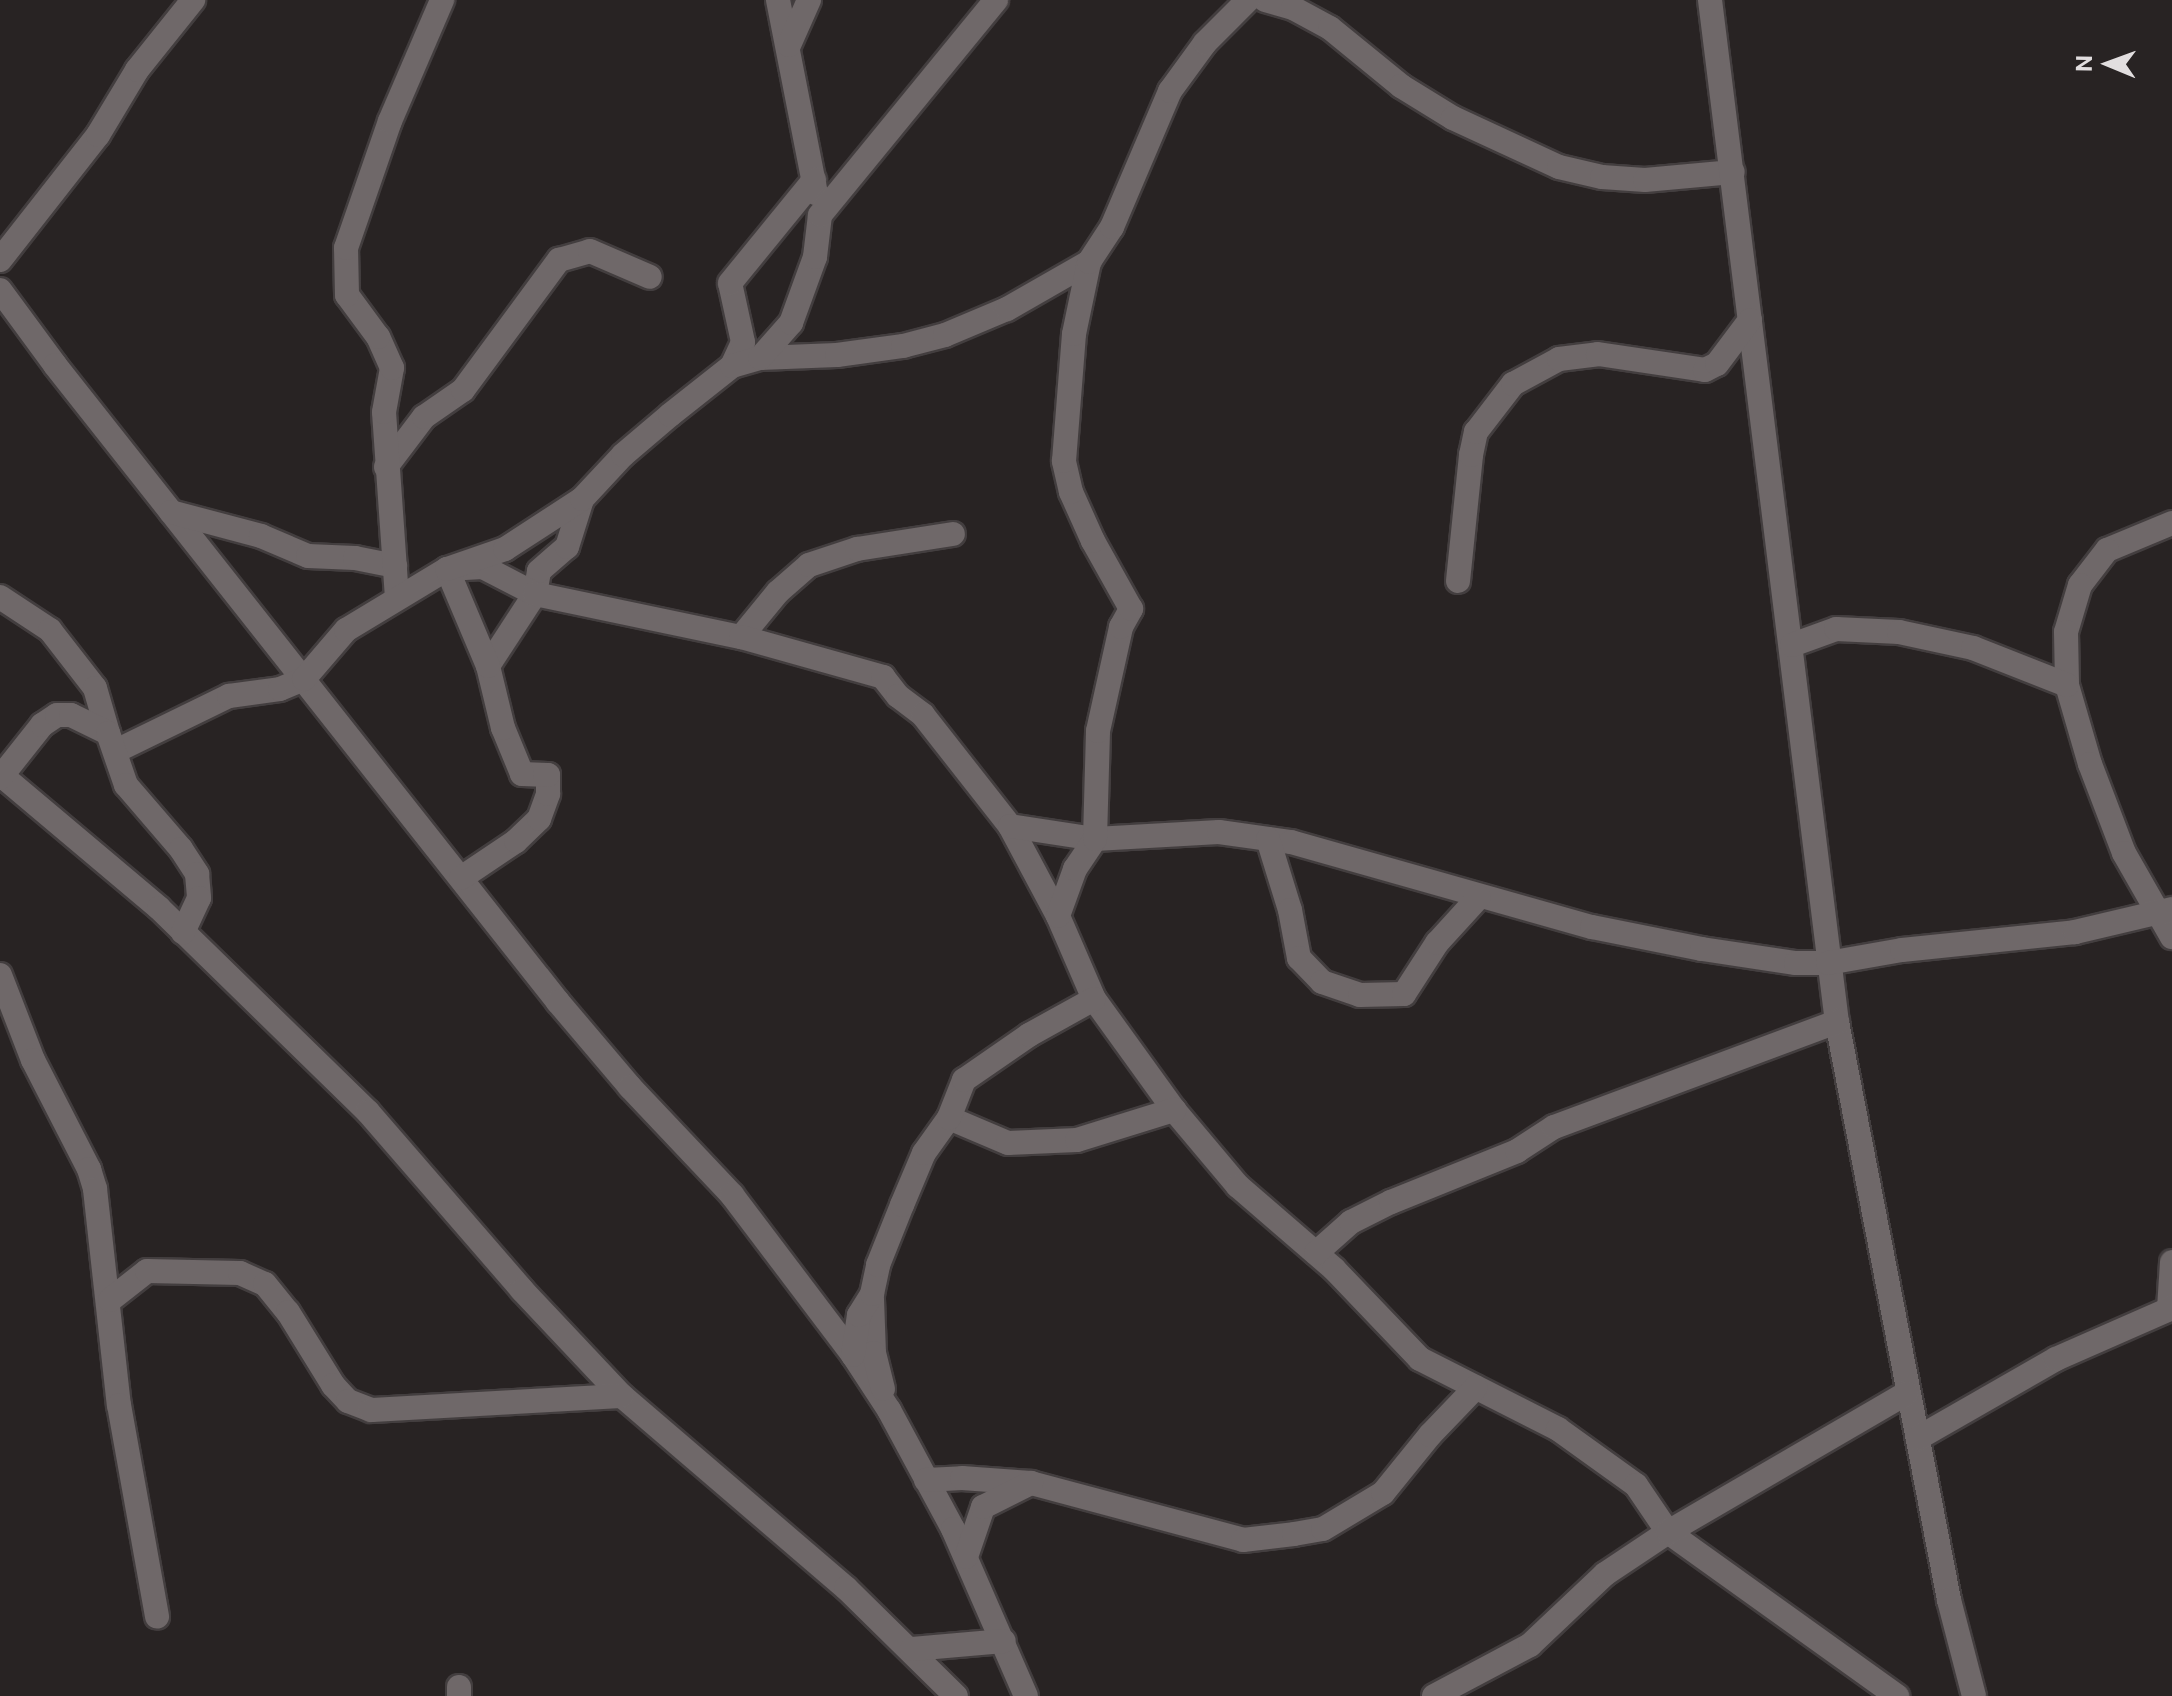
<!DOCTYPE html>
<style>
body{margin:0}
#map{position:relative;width:2172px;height:1696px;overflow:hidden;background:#282323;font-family:"Public Sans",sans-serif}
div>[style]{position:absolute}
.roads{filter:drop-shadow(2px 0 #433e3f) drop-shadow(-2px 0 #433e3f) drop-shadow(0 2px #433e3f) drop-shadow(0 -2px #433e3f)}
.minor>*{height:24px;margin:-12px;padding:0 12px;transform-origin:12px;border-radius:12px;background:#6f6869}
span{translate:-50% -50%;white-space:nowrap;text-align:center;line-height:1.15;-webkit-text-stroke:8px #282323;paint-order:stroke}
.north{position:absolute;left:2068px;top:24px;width:80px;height:80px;-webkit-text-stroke:6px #282323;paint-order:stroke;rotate:271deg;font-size:22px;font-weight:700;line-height:32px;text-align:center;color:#e2dedf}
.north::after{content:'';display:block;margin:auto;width:28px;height:36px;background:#e2dedf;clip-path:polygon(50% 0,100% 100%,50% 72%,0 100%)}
</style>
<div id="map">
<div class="roads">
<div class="minor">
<i style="left:778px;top:0;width:197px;rotate:78.9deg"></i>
<i style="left:1265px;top:0;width:29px;rotate:16deg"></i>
<i style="left:1293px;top:8px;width:42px;rotate:28.4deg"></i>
<i style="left:1330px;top:28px;width:92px;rotate:39.2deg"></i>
<i style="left:1401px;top:86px;width:61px;rotate:31.6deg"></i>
<i style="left:1453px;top:118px;width:117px;rotate:24.8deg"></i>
<i style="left:1559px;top:167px;width:44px;rotate:13.1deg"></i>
<i style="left:1602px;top:177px;width:43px;rotate:4deg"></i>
<i style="left:1645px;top:180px;width:88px;rotate:-5.2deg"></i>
<i style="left:1710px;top:0;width:1030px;rotate:82.92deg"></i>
<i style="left:1837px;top:1022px;width:589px;rotate:79.03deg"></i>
<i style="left:1949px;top:1600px;width:99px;rotate:75.4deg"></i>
<i style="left:789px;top:45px;width:49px;rotate:-66deg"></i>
<i style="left:0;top:260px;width:159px;rotate:-51.9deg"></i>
<i style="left:98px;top:135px;width:76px;rotate:-59deg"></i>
<i style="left:137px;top:70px;width:90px;rotate:-51.3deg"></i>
<i style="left:0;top:290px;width:93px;rotate:53.7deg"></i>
<i style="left:55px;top:365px;width:812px;rotate:51.7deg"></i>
<i style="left:558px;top:1002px;width:111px;rotate:49.7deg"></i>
<i style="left:630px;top:1087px;width:149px;rotate:46.6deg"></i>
<i style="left:732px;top:1195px;width:201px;rotate:52.9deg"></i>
<i style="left:853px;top:1355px;width:66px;rotate:56.8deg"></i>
<i style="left:889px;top:1410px;width:135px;rotate:61.7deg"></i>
<i style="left:953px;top:1529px;width:182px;rotate:66.4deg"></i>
<i style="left:760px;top:358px;width:77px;rotate:-2.2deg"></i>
<i style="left:837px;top:355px;width:67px;rotate:-7.8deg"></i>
<i style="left:903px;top:346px;width:43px;rotate:-14.7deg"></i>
<i style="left:945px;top:335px;width:67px;rotate:-22.8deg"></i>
<i style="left:1007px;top:309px;width:95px;rotate:-29.8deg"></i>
<i style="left:732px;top:366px;width:26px;rotate:-65deg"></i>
<i style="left:743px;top:342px;width:60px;rotate:-102.4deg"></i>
<i style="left:730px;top:283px;width:133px;rotate:-50.8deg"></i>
<i style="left:386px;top:467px;width:63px;rotate:-52.8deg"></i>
<i style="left:424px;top:417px;width:47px;rotate:-34.7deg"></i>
<i style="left:463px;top:390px;width:162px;rotate:-53.6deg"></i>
<i style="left:559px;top:260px;width:32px;rotate:-16deg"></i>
<i style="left:590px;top:251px;width:65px;rotate:23.4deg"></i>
<i style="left:171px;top:512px;width:93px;rotate:14.9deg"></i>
<i style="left:261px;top:536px;width:51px;rotate:23.1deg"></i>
<i style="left:308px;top:556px;width:47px;rotate:2.4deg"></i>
<i style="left:355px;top:558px;width:41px;rotate:11.3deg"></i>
<i style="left:2172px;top:523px;width:70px;rotate:157.4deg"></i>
<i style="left:2107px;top:550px;width:44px;rotate:127.6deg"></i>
<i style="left:2080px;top:585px;width:49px;rotate:106.6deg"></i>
<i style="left:2066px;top:632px;width:53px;rotate:88.9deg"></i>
<i style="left:2067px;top:685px;width:82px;rotate:73.8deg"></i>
<i style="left:2090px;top:764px;width:95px;rotate:69.1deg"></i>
<i style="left:2124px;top:853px;width:97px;rotate:60.3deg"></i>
<i style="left:1458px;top:581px;width:127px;rotate:-84.1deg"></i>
<i style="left:1471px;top:455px;width:24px;rotate:-78deg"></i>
<i style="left:1476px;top:432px;width:61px;rotate:-52.4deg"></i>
<i style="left:1513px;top:384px;width:52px;rotate:-28.5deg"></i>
<i style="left:1559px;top:359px;width:39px;rotate:-7deg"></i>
<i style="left:1598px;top:354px;width:108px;rotate:8.5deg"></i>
<i style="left:1705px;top:370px;width:13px;rotate:-27deg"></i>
<i style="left:1717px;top:364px;width:55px;rotate:-53.1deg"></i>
<i style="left:0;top:597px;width:60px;rotate:33.4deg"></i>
<i style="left:50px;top:630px;width:73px;rotate:52.2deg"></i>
<i style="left:95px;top:688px;width:47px;rotate:73.9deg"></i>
<i style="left:397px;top:598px;width:186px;rotate:-94deg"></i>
<i style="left:384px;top:412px;width:45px;rotate:-79.7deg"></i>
<i style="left:392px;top:368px;width:34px;rotate:-114deg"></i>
<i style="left:378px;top:337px;width:52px;rotate:-126.4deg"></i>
<i style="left:347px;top:295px;width:47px;rotate:-91.2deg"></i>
<i style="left:346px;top:248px;width:134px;rotate:-70.9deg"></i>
<i style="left:390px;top:121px;width:132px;rotate:-66.7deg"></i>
<i style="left:741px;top:637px;width:58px;rotate:-50.6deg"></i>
<i style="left:778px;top:592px;width:41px;rotate:-41.1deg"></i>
<i style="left:809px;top:565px;width:51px;rotate:-18.4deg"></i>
<i style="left:857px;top:549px;width:97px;rotate:-8.9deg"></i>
<i style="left:1792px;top:645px;width:47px;rotate:-20deg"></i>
<i style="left:1836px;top:629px;width:63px;rotate:2.7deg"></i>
<i style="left:1899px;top:632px;width:76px;rotate:12.2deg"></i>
<i style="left:1973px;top:648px;width:101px;rotate:21.5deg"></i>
<i style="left:488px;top:666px;width:86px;rotate:-56.9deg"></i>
<i style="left:535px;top:594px;width:23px;rotate:-80deg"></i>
<i style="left:539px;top:571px;width:37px;rotate:-41deg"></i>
<i style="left:567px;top:547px;width:50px;rotate:-72.6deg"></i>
<i style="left:116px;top:751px;width:126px;rotate:-26deg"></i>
<i style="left:229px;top:696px;width:51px;rotate:-7.8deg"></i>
<i style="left:280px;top:689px;width:26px;rotate:-23deg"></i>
<i style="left:304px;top:679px;width:65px;rotate:-49.4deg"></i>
<i style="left:346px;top:630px;width:118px;rotate:-31.1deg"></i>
<i style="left:447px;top:569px;width:36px;rotate:-3deg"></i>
<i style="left:483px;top:567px;width:59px;rotate:27.4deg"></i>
<i style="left:535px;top:594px;width:210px;rotate:11.8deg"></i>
<i style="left:741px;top:637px;width:148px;rotate:15.7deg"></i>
<i style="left:883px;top:677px;width:24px;rotate:52deg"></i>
<i style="left:898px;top:696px;width:31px;rotate:37deg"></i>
<i style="left:923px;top:715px;width:141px;rotate:51.9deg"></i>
<i style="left:1010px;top:826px;width:102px;rotate:61.9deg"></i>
<i style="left:1058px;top:916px;width:90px;rotate:66.6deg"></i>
<i style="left:1094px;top:999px;width:137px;rotate:54.2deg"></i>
<i style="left:1174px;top:1110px;width:99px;rotate:49.9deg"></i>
<i style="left:1238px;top:1186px;width:127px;rotate:40.8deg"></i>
<i style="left:1334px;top:1269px;width:124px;rotate:46.3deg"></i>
<i style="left:1420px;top:1359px;width:155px;rotate:26.9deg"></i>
<i style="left:1558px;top:1429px;width:96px;rotate:35.7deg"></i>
<i style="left:1636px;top:1485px;width:57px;rotate:55.8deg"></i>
<i style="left:1668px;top:1532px;width:282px;rotate:35.6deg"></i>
<i style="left:0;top:774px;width:208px;rotate:40.1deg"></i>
<i style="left:159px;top:908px;width:292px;rotate:44.3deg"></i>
<i style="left:368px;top:1112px;width:235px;rotate:49.1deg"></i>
<i style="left:522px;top:1290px;width:146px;rotate:46.7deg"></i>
<i style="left:622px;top:1396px;width:295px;rotate:40.6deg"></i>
<i style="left:846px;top:1588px;width:154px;rotate:44.5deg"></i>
<i style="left:0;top:778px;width:68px;rotate:-51.6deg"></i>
<i style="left:42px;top:725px;width:18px;rotate:-34deg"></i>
<i style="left:57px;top:715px;width:14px"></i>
<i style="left:71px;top:715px;width:41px;rotate:25.9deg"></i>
<i style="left:108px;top:733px;width:55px;rotate:70.9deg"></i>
<i style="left:126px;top:785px;width:84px;rotate:49.3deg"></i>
<i style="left:181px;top:849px;width:30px;rotate:57deg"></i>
<i style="left:197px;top:874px;width:24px;rotate:85deg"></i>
<i style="left:199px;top:898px;width:38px;rotate:115deg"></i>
<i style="left:1010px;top:826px;width:86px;rotate:8.7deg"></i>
<i style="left:1095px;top:839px;width:124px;rotate:-3.2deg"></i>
<i style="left:1219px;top:832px;width:73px;rotate:7.9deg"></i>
<i style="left:1291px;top:842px;width:313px;rotate:15.8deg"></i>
<i style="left:1592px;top:927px;width:112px;rotate:11.3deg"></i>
<i style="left:1702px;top:949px;width:95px;rotate:8.5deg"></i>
<i style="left:1796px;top:963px;width:32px"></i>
<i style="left:1828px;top:963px;width:75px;rotate:-10deg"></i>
<i style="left:1902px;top:950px;width:174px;rotate:-5.9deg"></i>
<i style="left:2075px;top:932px;width:100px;rotate:-13.3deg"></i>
<i style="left:1268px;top:839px;width:74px;rotate:72.8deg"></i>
<i style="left:1290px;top:910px;width:49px;rotate:79.4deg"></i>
<i style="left:1299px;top:958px;width:33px;rotate:46deg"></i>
<i style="left:1322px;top:982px;width:40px;rotate:18.9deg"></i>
<i style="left:1360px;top:995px;width:44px;rotate:-1.3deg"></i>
<i style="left:1404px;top:994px;width:61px;rotate:-57.1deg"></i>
<i style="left:1437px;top:943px;width:62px;rotate:-47.6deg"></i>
<i style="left:461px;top:878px;width:66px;rotate:-33.9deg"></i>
<i style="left:516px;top:841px;width:32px;rotate:-44deg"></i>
<i style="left:539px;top:819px;width:27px;rotate:-70deg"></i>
<i style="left:548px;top:794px;width:19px;rotate:-90deg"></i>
<i style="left:548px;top:775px;width:26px;rotate:-178deg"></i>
<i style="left:522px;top:774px;width:50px;rotate:-112.4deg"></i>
<i style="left:503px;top:728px;width:64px;rotate:-103.6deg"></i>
<i style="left:488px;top:666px;width:105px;rotate:-112.9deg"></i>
<i style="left:447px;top:569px;width:61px;rotate:-19deg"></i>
<i style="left:505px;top:549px;width:92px;rotate:-33deg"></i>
<i style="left:582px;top:499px;width:60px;rotate:-47deg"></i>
<i style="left:623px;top:455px;width:62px;rotate:-40.4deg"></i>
<i style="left:670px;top:415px;width:79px;rotate:-38.3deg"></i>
<i style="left:732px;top:366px;width:29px;rotate:-16deg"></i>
<i style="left:760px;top:358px;width:47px;rotate:-48.5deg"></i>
<i style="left:791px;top:323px;width:70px;rotate:-70deg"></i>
<i style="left:815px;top:257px;width:42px;rotate:-83.2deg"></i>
<i style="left:820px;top:215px;width:278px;rotate:-50.7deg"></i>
<i style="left:1058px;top:916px;width:50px;rotate:-70.1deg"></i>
<i style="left:1075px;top:869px;width:36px;rotate:-56deg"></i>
<i style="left:1095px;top:839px;width:108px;rotate:-88.4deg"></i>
<i style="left:1098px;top:731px;width:107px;rotate:-77.5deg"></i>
<i style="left:1121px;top:627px;width:21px;rotate:-61deg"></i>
<i style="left:1131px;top:609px;width:78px;rotate:-119.2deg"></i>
<i style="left:1093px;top:541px;width:54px;rotate:-114.2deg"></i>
<i style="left:1071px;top:492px;width:32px;rotate:-103deg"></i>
<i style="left:1064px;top:461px;width:127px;rotate:-85.5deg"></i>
<i style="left:1074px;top:334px;width:74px;rotate:-78.2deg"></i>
<i style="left:1089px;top:262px;width:42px;rotate:-56.7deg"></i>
<i style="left:1112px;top:227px;width:148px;rotate:-66.9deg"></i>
<i style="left:1170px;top:91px;width:59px;rotate:-53.9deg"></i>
<i style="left:1205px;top:43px;width:61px;rotate:-45deg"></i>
<i style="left:0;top:975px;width:91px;rotate:68.8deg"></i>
<i style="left:33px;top:1060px;width:123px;rotate:62.8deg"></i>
<i style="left:89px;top:1169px;width:21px;rotate:73deg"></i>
<i style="left:95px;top:1189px;width:217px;rotate:83.7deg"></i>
<i style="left:119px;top:1405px;width:215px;rotate:79.8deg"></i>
<i style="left:949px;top:1118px;width:64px;rotate:23deg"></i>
<i style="left:1008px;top:1143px;width:69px;rotate:-2.5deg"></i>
<i style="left:1077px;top:1140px;width:102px;rotate:-17.2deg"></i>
<i style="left:1316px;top:1253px;width:47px;rotate:-41.5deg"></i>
<i style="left:1351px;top:1222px;width:45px;rotate:-26.6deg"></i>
<i style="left:1391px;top:1202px;width:136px;rotate:-22deg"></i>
<i style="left:1517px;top:1151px;width:44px;rotate:-33deg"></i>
<i style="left:1554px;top:1127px;width:302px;rotate:-20.4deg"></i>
<i style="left:872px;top:1299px;width:54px;rotate:87.9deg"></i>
<i style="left:874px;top:1353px;width:37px;rotate:76deg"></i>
<i style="left:110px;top:1300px;width:47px;rotate:-38.1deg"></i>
<i style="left:147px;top:1271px;width:93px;rotate:1.2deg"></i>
<i style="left:240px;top:1273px;width:27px;rotate:24deg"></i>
<i style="left:265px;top:1284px;width:36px;rotate:51deg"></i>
<i style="left:288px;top:1312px;width:86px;rotate:58.3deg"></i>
<i style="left:333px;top:1385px;width:22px;rotate:47deg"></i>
<i style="left:348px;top:1401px;width:25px;rotate:21deg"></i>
<i style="left:371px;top:1410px;width:251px;rotate:-3.2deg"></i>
<i style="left:2169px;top:1309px;width:47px;rotate:-86.3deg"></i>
<i style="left:853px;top:1355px;width:40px;rotate:-81.5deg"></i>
<i style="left:859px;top:1315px;width:25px;rotate:-58deg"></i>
<i style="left:872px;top:1294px;width:30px;rotate:-78deg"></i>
<i style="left:878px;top:1265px;width:65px;rotate:-68.2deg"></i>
<i style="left:902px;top:1205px;width:56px;rotate:-67.1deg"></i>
<i style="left:924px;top:1153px;width:43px;rotate:-54.5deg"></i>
<i style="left:949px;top:1118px;width:41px;rotate:-68.5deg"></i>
<i style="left:964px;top:1080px;width:79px;rotate:-34.7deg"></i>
<i style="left:1029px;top:1035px;width:74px;rotate:-29deg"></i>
<i style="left:1918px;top:1438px;width:159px;rotate:-29.8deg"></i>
<i style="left:2056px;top:1359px;width:127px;rotate:-23.7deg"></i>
<i style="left:926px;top:1480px;width:36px;rotate:-3deg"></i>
<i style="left:962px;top:1478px;width:69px;rotate:4.1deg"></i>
<i style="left:1031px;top:1483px;width:220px;rotate:15deg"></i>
<i style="left:1243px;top:1540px;width:51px;rotate:-6.7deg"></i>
<i style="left:1294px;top:1534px;width:29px;rotate:-10deg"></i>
<i style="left:1323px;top:1529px;width:70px;rotate:-31deg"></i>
<i style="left:1383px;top:1493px;width:75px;rotate:-51deg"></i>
<i style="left:1430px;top:1435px;width:66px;rotate:-46.2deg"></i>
<i style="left:966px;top:1557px;width:53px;rotate:-71.2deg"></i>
<i style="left:983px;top:1507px;width:54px;rotate:-26.6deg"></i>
<i style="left:912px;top:1649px;width:92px;rotate:-5deg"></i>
<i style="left:459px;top:1687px;width:9px;rotate:90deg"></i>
<i style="left:1434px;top:1696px;width:109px;rotate:-28deg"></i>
<i style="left:1530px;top:1645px;width:103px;rotate:-43.4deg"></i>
<i style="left:1605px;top:1574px;width:76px;rotate:-33.7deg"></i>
<i style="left:1668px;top:1532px;width:276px;rotate:-30.2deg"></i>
</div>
</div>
<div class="north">N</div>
</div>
